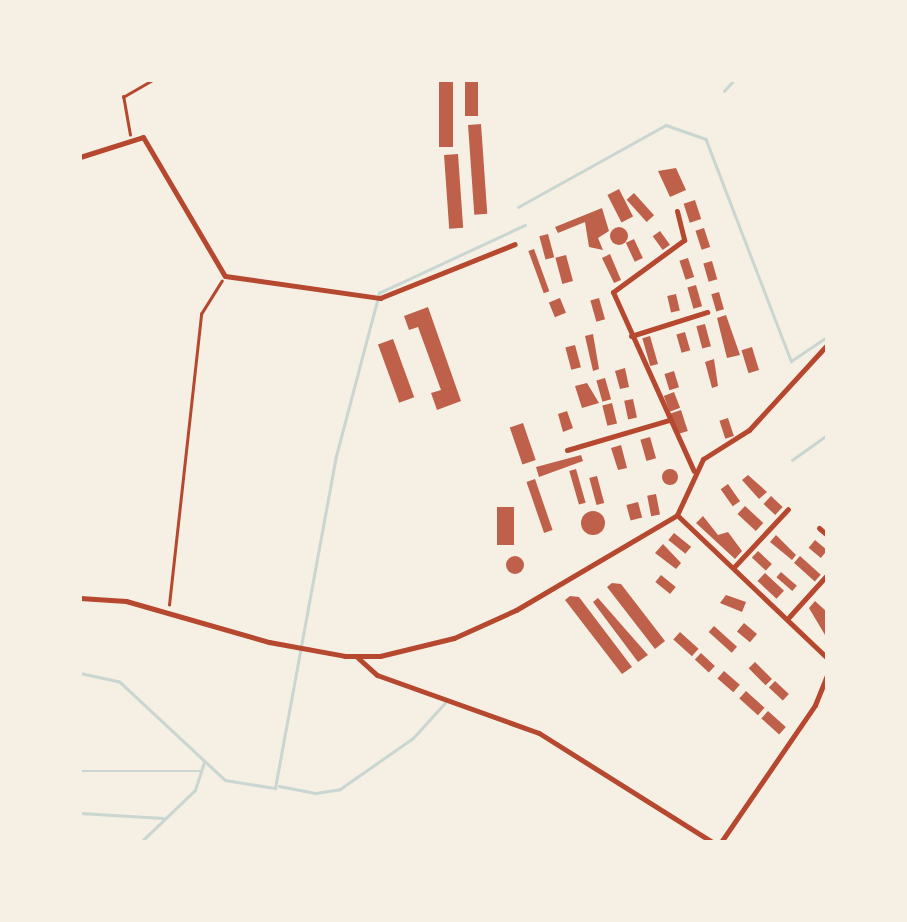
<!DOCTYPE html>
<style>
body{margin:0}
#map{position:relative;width:907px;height:922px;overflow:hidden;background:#f6efe4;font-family:"Exo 2",sans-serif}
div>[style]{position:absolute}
.stream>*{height:2.5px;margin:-1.25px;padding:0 1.25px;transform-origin:1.25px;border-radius:1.25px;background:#c9d6d2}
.building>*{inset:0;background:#bf614a;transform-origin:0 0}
.round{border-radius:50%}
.path>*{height:2.5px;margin:-1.25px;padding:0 1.25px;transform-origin:1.25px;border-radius:1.25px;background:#b5482f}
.minor>*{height:5px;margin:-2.5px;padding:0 2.5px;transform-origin:2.5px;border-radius:2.5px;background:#b5482f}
span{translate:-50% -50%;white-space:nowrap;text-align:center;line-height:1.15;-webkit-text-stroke:9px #f6efe4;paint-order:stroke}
.frame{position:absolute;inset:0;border:82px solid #f6efe4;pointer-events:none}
</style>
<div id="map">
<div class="stream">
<i style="left:724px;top:91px;width:15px;rotate:-48deg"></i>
<i style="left:518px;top:207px;width:169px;rotate:-29deg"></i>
<i style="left:666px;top:125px;width:42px;rotate:19.3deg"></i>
<i style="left:706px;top:139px;width:238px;rotate:69deg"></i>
<i style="left:791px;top:361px;width:43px;rotate:-33.7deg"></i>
<i style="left:792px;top:460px;width:43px;rotate:-35.5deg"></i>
<i style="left:80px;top:673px;width:40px;rotate:12deg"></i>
<i style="left:119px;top:681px;width:145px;rotate:43deg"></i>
<i style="left:225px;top:780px;width:51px;rotate:9.1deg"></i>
<i style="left:275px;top:788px;width:338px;rotate:-79.6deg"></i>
<i style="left:336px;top:456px;width:169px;rotate:-75.2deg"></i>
<i style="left:379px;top:293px;width:161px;rotate:-25deg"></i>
<i style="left:80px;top:771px;width:120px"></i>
<i style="left:279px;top:786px;width:38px;rotate:11deg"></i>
<i style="left:316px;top:793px;width:24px;rotate:-9deg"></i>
<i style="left:340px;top:789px;width:89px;rotate:-34.9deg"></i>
<i style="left:413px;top:738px;width:47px;rotate:-47.6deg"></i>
<i style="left:80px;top:813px;width:83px;rotate:3.4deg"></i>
<i style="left:141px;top:842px;width:75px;rotate:-43.9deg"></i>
<i style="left:195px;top:790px;width:29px;rotate:-72deg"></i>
</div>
<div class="building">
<i style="left:439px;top:80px;width:14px;height:67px"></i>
<i style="left:465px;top:80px;width:13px;height:36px"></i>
<i style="left:481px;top:124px;width:90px;height:13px;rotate:86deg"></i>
<i style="left:458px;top:154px;width:74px;height:14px;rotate:86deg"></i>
<i style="clip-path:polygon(676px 168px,686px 190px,670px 197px,658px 171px)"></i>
<i style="left:619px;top:189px;width:31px;height:13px;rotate:63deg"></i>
<i style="left:634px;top:193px;width:30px;height:10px;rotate:48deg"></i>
<i style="left:695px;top:200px;width:20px;height:12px;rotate:72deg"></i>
<i style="clip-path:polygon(602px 208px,609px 231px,598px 238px,603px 250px,589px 247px,585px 222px,558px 233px,555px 227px)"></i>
<i class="round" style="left:610px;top:227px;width:18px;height:18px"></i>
<i style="left:704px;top:228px;width:20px;height:9px;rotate:72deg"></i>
<i style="left:660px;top:231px;width:17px;height:9px;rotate:54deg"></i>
<i style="left:548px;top:234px;width:24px;height:9px;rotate:75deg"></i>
<i style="left:634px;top:239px;width:21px;height:9px;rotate:65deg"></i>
<i style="left:534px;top:249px;width:45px;height:6px;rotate:70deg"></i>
<i style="clip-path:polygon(610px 254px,621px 280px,614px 283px,602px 258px)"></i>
<i style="left:566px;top:255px;width:27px;height:11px;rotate:75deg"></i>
<i style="left:688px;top:258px;width:20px;height:9px;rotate:72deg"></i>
<i style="left:712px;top:261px;width:19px;height:9px;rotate:74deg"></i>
<i style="left:696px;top:285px;width:22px;height:9px;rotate:74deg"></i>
<i style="left:719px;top:292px;width:18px;height:8px;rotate:74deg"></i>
<i style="left:676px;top:294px;width:17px;height:9px;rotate:77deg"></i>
<i style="left:560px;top:298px;width:16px;height:12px;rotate:68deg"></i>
<i style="left:599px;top:298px;width:22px;height:9px;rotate:74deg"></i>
<i style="clip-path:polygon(428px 307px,461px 401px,437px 410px,431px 393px,441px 390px,418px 327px,409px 330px,404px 316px)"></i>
<i style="clip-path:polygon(726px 315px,740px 355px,727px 358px,717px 318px)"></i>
<i style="left:705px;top:324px;width:23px;height:9px;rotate:75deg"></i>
<i style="left:685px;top:332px;width:19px;height:9px;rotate:74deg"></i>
<i style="clip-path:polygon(593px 334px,599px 369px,593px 371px,585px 336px)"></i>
<i style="left:650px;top:336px;width:29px;height:8px;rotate:74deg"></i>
<i style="left:393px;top:339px;width:62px;height:16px;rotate:70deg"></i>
<i style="left:575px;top:345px;width:23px;height:10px;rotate:75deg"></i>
<i style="left:752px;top:347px;width:24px;height:11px;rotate:73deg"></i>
<i style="clip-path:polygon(714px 359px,718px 386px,712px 388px,705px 362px)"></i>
<i style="clip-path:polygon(625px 368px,629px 387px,620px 389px,615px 371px)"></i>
<i style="left:674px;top:371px;width:17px;height:10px;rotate:73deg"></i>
<i style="left:605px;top:378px;width:22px;height:9px;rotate:74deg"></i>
<i style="clip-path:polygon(587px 383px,599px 403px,582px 408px,575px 386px)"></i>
<i style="left:674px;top:392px;width:17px;height:11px;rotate:69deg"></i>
<i style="left:633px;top:399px;width:19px;height:9px;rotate:78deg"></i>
<i style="left:612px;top:403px;width:21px;height:10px;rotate:76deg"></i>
<i style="left:681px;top:410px;width:22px;height:11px;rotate:72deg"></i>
<i style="clip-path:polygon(567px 411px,573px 428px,563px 432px,558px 414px)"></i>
<i style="left:728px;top:418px;width:19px;height:9px;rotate:72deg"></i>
<i style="left:523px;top:423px;width:39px;height:14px;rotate:71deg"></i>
<i style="left:650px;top:437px;width:22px;height:10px;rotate:74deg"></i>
<i style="clip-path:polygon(621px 445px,627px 468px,618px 470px,611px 448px)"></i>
<i style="clip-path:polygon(581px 455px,583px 461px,539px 477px,536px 467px)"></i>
<i style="left:576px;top:469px;width:35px;height:7px;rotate:74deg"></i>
<i class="round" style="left:662px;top:469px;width:16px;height:16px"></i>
<i style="clip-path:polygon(748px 475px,767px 492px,759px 499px,742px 480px)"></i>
<i style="left:597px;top:476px;width:28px;height:8px;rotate:75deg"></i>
<i style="left:535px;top:479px;width:54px;height:9px;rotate:71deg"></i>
<i style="left:728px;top:484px;width:21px;height:9px;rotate:55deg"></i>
<i style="left:656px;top:494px;width:21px;height:9px;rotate:79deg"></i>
<i style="left:771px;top:496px;width:16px;height:11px;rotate:43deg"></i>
<i style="left:638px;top:502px;width:16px;height:12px;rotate:75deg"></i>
<i style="left:745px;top:506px;width:25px;height:11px;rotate:43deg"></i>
<i style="left:497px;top:507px;width:17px;height:38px"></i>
<i class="round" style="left:581px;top:511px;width:24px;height:24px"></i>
<i style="clip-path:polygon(703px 516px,718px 535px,728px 532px,742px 551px,735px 559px,696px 523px)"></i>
<i style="left:674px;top:533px;width:22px;height:9px;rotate:39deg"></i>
<i style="clip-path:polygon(776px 535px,796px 555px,792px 560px,770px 542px)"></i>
<i style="left:815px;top:540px;width:16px;height:10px;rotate:40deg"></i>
<i style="clip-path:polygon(663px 544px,681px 563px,676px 569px,655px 553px)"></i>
<i style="left:758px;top:551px;width:19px;height:9px;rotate:43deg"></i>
<i style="left:800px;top:556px;width:28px;height:9px;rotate:42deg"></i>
<i class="round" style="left:506px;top:556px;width:18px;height:18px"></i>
<i style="left:781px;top:572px;width:21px;height:7px;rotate:41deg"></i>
<i style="left:765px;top:573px;width:26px;height:11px;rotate:43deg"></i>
<i style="left:661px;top:575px;width:19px;height:9px;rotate:39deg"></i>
<i style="clip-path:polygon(612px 583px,621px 584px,665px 641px,655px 649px,607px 587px)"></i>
<i style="clip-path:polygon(726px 595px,746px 602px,742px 612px,720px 603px)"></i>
<i style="clip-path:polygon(570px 596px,579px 597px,632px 667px,622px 674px,565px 600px)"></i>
<i style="clip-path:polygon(598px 598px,648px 655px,638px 662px,593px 602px)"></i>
<i style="clip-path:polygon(815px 601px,827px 612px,825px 635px,809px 608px)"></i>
<i style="left:744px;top:623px;width:17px;height:11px;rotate:40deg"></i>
<i style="left:714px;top:626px;width:31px;height:8px;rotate:42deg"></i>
<i style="left:680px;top:632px;width:25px;height:10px;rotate:42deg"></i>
<i style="left:701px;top:653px;width:19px;height:9px;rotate:43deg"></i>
<i style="left:755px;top:662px;width:24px;height:9px;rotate:45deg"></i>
<i style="left:724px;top:671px;width:21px;height:10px;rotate:41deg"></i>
<i style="left:775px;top:681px;width:19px;height:9px;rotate:43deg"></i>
<i style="left:746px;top:691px;width:25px;height:10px;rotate:42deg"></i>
<i style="left:768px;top:711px;width:24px;height:10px;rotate:42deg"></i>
</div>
<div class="path">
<i style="left:130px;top:135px;width:39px;rotate:-100deg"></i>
<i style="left:123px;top:97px;width:34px;rotate:-30deg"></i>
<i style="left:169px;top:605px;width:293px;rotate:-83.7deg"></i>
<i style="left:201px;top:314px;width:39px;rotate:-58deg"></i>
</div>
<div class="minor">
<i style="left:80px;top:157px;width:66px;rotate:-17.6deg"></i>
<i style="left:143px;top:137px;width:161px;rotate:59.5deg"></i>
<i style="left:225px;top:276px;width:157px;rotate:8.1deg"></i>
<i style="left:380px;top:298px;width:145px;rotate:-21.8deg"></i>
<i style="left:677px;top:211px;width:30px;rotate:76deg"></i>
<i style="left:684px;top:240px;width:88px;rotate:143.8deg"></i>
<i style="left:613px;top:292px;width:196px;rotate:65.7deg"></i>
<i style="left:631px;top:336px;width:80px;rotate:-17.5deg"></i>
<i style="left:567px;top:450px;width:106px;rotate:-16.4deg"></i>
<i style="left:677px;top:515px;width:207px;rotate:43.6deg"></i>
<i style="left:819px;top:528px;width:11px;rotate:41deg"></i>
<i style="left:734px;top:567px;width:79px;rotate:-47deg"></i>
<i style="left:80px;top:598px;width:46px;rotate:3.7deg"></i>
<i style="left:126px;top:601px;width:149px;rotate:16deg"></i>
<i style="left:269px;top:642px;width:77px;rotate:10.4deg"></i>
<i style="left:345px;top:656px;width:35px"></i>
<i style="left:380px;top:656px;width:76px;rotate:-13.7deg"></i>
<i style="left:454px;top:638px;width:68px;rotate:-24.3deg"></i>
<i style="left:516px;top:610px;width:187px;rotate:-30.5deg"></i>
<i style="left:677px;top:515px;width:62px;rotate:-65.1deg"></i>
<i style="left:703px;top:459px;width:54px;rotate:-32.2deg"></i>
<i style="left:749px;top:430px;width:115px;rotate:-47.5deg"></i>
<i style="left:789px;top:617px;width:57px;rotate:-47.9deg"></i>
<i style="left:357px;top:657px;width:27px;rotate:42deg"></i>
<i style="left:377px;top:675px;width:172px;rotate:19.7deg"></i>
<i style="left:539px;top:733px;width:204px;rotate:32.2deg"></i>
<i style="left:721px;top:842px;width:166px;rotate:-55.5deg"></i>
<i style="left:815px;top:705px;width:31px;rotate:-68deg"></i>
</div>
<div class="frame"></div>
</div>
